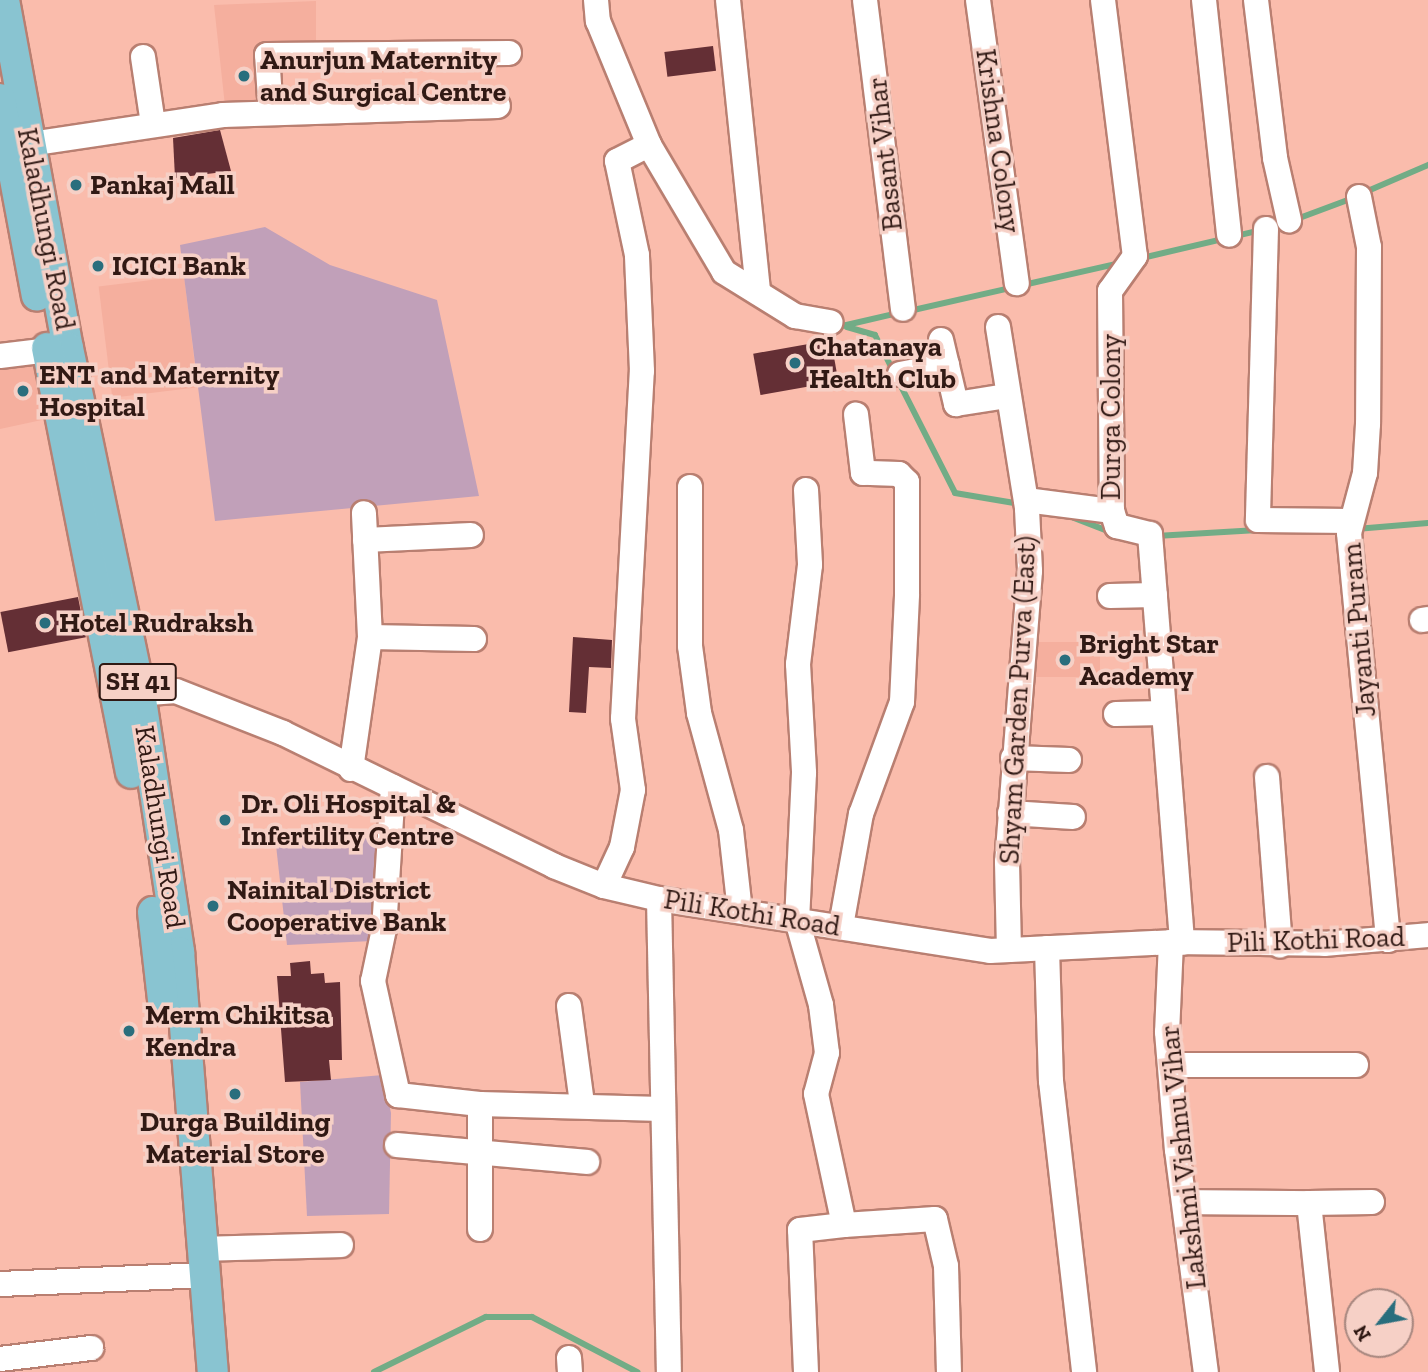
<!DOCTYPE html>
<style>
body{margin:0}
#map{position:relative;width:1428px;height:1372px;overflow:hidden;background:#fabcac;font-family:"Zilla Slab",serif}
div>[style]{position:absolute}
.built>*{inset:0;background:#f5af9e;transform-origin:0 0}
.green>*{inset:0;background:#c1a0b9}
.stream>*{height:6px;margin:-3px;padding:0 3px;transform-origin:3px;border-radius:3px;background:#72ac86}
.building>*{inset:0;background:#642f35;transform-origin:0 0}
.roads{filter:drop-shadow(2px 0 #b97f71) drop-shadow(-2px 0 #b97f71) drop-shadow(0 2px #b97f71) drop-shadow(0 -2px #b97f71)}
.minor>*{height:24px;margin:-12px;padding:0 12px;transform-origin:12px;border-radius:12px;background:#fff}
.major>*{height:30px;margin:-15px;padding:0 15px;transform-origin:15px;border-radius:15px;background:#89c4d1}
.dots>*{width:19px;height:19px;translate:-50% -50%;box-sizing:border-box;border:4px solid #f6d0c6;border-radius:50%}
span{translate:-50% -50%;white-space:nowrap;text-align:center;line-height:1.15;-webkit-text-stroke:7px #f6d0c6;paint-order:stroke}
.shield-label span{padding:2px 5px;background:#f6d0c6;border:2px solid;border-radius:5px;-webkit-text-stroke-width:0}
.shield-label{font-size:26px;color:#301914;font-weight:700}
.poi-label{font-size:28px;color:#301914;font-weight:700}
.left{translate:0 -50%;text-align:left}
.street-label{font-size:28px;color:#301914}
.north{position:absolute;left:1344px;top:1288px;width:70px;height:70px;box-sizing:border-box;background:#f6d0c6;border:2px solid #a7877f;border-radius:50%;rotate:239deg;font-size:19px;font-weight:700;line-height:28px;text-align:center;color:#301914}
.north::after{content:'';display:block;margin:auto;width:24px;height:32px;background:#296e7d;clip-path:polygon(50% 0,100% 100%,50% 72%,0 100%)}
</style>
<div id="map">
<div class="built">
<i style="clip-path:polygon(316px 1px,316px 47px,265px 49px,267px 104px,225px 106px,214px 5px)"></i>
<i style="left:184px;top:276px;width:112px;height:86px;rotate:83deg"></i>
<i style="clip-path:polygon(40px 356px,51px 418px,0 429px,0 364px)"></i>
<i style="left:1032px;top:642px;width:68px;height:35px"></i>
</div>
<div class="green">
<i style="clip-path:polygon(265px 227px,330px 265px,437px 300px,479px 496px,215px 521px,180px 245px)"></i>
<i style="clip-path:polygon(379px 836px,372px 941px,287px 945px,276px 845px)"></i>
<i style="clip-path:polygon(383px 1075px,391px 1113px,389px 1214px,307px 1216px,300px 1082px)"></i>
</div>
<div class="stream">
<i style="left:1363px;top:193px;width:71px;rotate:-23.3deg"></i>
<i style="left:1294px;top:220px;width:63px;rotate:-20.4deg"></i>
<i style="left:1142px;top:258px;width:122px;rotate:-13.2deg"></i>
<i style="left:909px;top:311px;width:216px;rotate:-12.8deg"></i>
<i style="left:842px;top:326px;width:57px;rotate:-13.1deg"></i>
<i style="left:847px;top:327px;width:29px;rotate:16deg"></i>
<i style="left:875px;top:335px;width:177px;rotate:63.1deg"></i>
<i style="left:955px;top:493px;width:66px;rotate:9.6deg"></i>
<i style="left:1074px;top:518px;width:36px;rotate:21deg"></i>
<i style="left:1356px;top:529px;width:72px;rotate:-4.8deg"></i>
<i style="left:1156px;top:536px;width:102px;rotate:-3.4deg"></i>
<i style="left:374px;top:1372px;width:125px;rotate:-26.2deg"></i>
<i style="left:486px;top:1317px;width:46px"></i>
<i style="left:532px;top:1317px;width:119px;rotate:27.6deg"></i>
</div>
<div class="building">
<i style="left:713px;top:46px;width:25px;height:49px;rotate:83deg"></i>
<i style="clip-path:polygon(220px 130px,231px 171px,175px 178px,173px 138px)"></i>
<i style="left:831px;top:340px;width:42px;height:79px;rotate:80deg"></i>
<i style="left:78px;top:597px;width:41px;height:79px;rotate:79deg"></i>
<i style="clip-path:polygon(573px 637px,612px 640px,611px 668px,589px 667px,586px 713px,569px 712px)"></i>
<i style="clip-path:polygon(310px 961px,311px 974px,324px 973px,325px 983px,340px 982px,342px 1060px,329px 1060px,331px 1080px,285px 1082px,277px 976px,291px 976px,290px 963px)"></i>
</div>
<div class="roads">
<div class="minor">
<i style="left:596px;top:0;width:21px;rotate:85deg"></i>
<i style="left:598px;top:21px;width:134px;rotate:67.6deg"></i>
<i style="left:649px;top:145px;width:147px;rotate:59.4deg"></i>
<i style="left:724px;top:272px;width:84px;rotate:31.8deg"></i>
<i style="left:795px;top:316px;width:36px;rotate:10deg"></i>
<i style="left:728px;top:0;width:294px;rotate:84.1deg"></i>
<i style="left:865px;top:0;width:311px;rotate:83deg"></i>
<i style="left:978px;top:0;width:286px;rotate:82.2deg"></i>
<i style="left:1103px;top:0;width:258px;rotate:82.9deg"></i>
<i style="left:1135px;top:256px;width:43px;rotate:125.5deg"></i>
<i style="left:1110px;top:291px;width:220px;rotate:89.5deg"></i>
<i style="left:1112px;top:511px;width:16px;rotate:72deg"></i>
<i style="left:1117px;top:526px;width:34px;rotate:14deg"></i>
<i style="left:1150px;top:534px;width:410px;rotate:85.5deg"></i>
<i style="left:1204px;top:0;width:236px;rotate:83.9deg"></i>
<i style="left:1256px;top:0;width:159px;rotate:83.1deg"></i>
<i style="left:1275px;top:158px;width:64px;rotate:77.3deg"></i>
<i style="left:143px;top:57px;width:68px;rotate:81.5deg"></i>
<i style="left:271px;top:113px;width:58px;rotate:-93.9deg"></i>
<i style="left:267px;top:55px;width:242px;rotate:-0.5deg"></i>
<i style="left:30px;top:144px;width:195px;rotate:-8.5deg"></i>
<i style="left:223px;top:115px;width:275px;rotate:-1.9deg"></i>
<i style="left:1359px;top:197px;width:51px;rotate:78.7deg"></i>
<i style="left:1369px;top:247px;width:177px;rotate:90.3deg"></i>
<i style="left:1368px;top:424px;width:49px;rotate:93.5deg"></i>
<i style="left:1365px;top:473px;width:62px;rotate:104.9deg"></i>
<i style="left:1349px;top:533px;width:409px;rotate:84.5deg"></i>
<i style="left:1266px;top:229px;width:291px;rotate:91.6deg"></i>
<i style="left:1258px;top:520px;width:92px;rotate:0.6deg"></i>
<i style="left:998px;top:327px;width:184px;rotate:80.9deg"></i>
<i style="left:1027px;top:509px;width:62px;rotate:87.2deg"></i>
<i style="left:1030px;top:571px;width:292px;rotate:94.5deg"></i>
<i style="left:1007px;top:862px;width:88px;rotate:88.7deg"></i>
<i style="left:941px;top:340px;width:66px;rotate:76.8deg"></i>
<i style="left:956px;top:404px;width:52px;rotate:-8.9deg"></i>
<i style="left:0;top:356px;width:65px;rotate:-7deg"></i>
<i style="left:900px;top:374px;width:48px;rotate:-10.8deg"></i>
<i style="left:690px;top:487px;width:159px;rotate:90deg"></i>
<i style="left:690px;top:646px;width:68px;rotate:82.3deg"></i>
<i style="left:699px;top:713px;width:121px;rotate:74.7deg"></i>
<i style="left:731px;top:830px;width:81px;rotate:83.7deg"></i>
<i style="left:806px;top:490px;width:75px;rotate:86.9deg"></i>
<i style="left:810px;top:565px;width:100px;rotate:96.9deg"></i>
<i style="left:798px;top:664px;width:109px;rotate:86.8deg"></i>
<i style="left:804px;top:773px;width:147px;rotate:92.7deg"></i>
<i style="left:797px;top:920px;width:88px;rotate:74.2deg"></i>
<i style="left:821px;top:1005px;width:48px;rotate:82.9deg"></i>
<i style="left:827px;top:1053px;width:42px;rotate:105deg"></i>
<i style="left:816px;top:1094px;width:134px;rotate:77.9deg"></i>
<i style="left:844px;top:1225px;width:91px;rotate:-3.8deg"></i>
<i style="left:935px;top:1219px;width:48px;rotate:76.8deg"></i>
<i style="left:946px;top:1266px;width:106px;rotate:88.4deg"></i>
<i style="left:1026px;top:500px;width:87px;rotate:7.3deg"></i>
<i style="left:365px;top:540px;width:106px;rotate:-2.7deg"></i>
<i style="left:1110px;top:596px;width:45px;rotate:-1.3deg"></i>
<i style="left:1422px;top:620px;width:6px;rotate:-9deg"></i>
<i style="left:370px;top:637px;width:104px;rotate:1.1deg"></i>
<i style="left:123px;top:695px;width:53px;rotate:-4.3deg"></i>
<i style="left:176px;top:691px;width:115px;rotate:21.4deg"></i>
<i style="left:283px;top:733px;width:302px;rotate:26.1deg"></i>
<i style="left:554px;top:866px;width:54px;rotate:21.8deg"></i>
<i style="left:604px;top:886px;width:57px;rotate:13.3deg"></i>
<i style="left:659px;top:899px;width:335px;rotate:8.9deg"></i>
<i style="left:990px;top:951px;width:181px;rotate:-2.8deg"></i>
<i style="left:1171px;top:942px;width:153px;rotate:0.7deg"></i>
<i style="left:1324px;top:944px;width:104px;rotate:-4.9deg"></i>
<i style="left:1116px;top:714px;width:48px;rotate:-1.2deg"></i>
<i style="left:1013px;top:758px;width:56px;rotate:2deg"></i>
<i style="left:351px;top:769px;width:133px;rotate:-81.8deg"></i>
<i style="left:370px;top:637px;width:124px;rotate:-92.8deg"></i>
<i style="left:1267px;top:777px;width:169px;rotate:85.6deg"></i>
<i style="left:393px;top:787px;width:142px;rotate:93.6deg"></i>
<i style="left:384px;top:929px;width:53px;rotate:101.9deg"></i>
<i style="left:373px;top:981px;width:117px;rotate:77.6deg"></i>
<i style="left:398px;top:1095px;width:82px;rotate:6.3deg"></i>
<i style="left:480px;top:1104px;width:182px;rotate:1.6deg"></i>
<i style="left:1010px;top:813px;width:63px;rotate:3.6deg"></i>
<i style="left:604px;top:886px;width:43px;rotate:-65.2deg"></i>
<i style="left:622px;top:847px;width:58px;rotate:-79.1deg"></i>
<i style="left:633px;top:790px;width:72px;rotate:-98deg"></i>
<i style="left:623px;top:719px;width:349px;rotate:-86.9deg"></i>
<i style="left:642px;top:371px;width:116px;rotate:-92.5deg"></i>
<i style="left:637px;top:255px;width:96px;rotate:-102deg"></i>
<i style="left:617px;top:161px;width:36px;rotate:-27deg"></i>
<i style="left:659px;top:899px;width:473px;rotate:88.8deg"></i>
<i style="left:841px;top:926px;width:114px;rotate:-79.9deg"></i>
<i style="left:861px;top:814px;width:119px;rotate:-69.9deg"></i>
<i style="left:902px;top:702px;width:108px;rotate:-87.3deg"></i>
<i style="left:907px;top:594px;width:112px;rotate:-90deg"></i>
<i style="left:907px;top:482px;width:11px;rotate:-135deg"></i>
<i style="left:899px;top:474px;width:36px;rotate:-178deg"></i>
<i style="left:863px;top:473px;width:59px;rotate:-96.8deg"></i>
<i style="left:1171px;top:942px;width:90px;rotate:92.5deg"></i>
<i style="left:1167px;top:1032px;width:118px;rotate:85.2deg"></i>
<i style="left:1177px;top:1150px;width:224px;rotate:82.6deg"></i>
<i style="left:1047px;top:948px;width:133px;rotate:88.3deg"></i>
<i style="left:1051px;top:1081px;width:293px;rotate:83.5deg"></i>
<i style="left:569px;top:1006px;width:99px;rotate:82.4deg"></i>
<i style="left:1170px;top:1065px;width:186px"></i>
<i style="left:480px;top:1104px;width:125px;rotate:90deg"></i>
<i style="left:397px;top:1145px;width:191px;rotate:5.1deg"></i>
<i style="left:1185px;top:1202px;width:124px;rotate:0.5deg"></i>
<i style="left:1309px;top:1203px;width:170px;rotate:83.9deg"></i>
<i style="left:1309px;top:1203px;width:63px;rotate:-0.9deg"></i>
<i style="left:202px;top:1249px;width:139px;rotate:-1.6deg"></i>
<i style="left:0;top:1284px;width:207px;rotate:-2.5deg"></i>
<i style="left:569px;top:1358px;width:14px;rotate:86deg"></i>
<i style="left:0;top:1359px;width:92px;rotate:-6.9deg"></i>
<i style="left:806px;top:1372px;width:142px;rotate:-92.4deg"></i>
<i style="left:800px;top:1230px;width:44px;rotate:-6.5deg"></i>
</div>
<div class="major">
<i style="left:4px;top:0;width:354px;rotate:79.6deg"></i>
<i style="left:68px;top:348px;width:352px;rotate:78.2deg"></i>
<i style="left:140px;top:693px;width:262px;rotate:81.4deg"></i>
<i style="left:179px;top:952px;width:421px;rotate:85.4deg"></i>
<i style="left:0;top:99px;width:200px;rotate:79.4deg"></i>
<i style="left:47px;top:348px;width:433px;rotate:78.8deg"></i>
<i style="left:153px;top:912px;width:98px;rotate:83.5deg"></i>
</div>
</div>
<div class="dots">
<i style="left:244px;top:76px;background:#296e7d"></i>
<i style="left:76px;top:185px;background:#296e7d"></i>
<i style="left:98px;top:266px;background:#296e7d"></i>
<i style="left:795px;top:363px;background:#296e7d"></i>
<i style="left:23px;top:391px;background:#296e7d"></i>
<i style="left:45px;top:623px;background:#296e7d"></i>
<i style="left:1065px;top:660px;background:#296e7d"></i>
<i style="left:225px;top:820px;background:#296e7d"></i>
<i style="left:213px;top:906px;background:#296e7d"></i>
<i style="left:129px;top:1031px;background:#296e7d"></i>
<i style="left:235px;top:1094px;background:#296e7d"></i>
</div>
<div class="shield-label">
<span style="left:138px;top:682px">SH 41</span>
</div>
<div class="poi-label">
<span class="left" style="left:260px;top:76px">Anurjun Maternity<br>and Surgical Centre</span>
<span class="left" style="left:90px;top:185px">Pankaj Mall</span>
<span class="left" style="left:112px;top:266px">ICICI Bank</span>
<span class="left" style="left:809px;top:363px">Chatanaya<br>Health Club</span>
<span class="left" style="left:39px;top:391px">ENT and Maternity<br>Hospital</span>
<span class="left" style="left:59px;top:623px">Hotel Rudraksh</span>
<span class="left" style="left:1079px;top:660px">Bright Star<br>Academy</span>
<span class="left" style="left:241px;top:820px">Dr. Oli Hospital &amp;<br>Infertility Centre</span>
<span class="left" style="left:227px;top:906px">Nainital District<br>Cooperative Bank</span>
<span class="left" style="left:145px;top:1031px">Merm Chikitsa<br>Kendra</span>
<span style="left:235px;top:1138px">Durga Building<br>Material Store</span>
</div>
<div class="street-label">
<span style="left:998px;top:141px;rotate:82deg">Krishna Colony</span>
<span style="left:885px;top:154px;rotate:-96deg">Basant Vihar</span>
<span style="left:46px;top:229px;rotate:79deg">Kaladhungi Road</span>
<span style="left:1111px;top:417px;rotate:-90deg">Durga Colony</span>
<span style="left:1359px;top:630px;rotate:-95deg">Jayanti Puram</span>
<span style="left:1018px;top:700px;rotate:-87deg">Shyam Garden Purva (East)</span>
<span style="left:160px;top:827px;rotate:81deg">Kaladhungi Road</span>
<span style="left:752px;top:913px;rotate:9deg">Pili Kothi Road</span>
<span style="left:1316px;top:940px;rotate:-2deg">Pili Kothi Road</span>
<span style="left:1183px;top:1157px;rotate:-96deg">Lakshmi Vishnu Vihar</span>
</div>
<div class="north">N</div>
</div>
